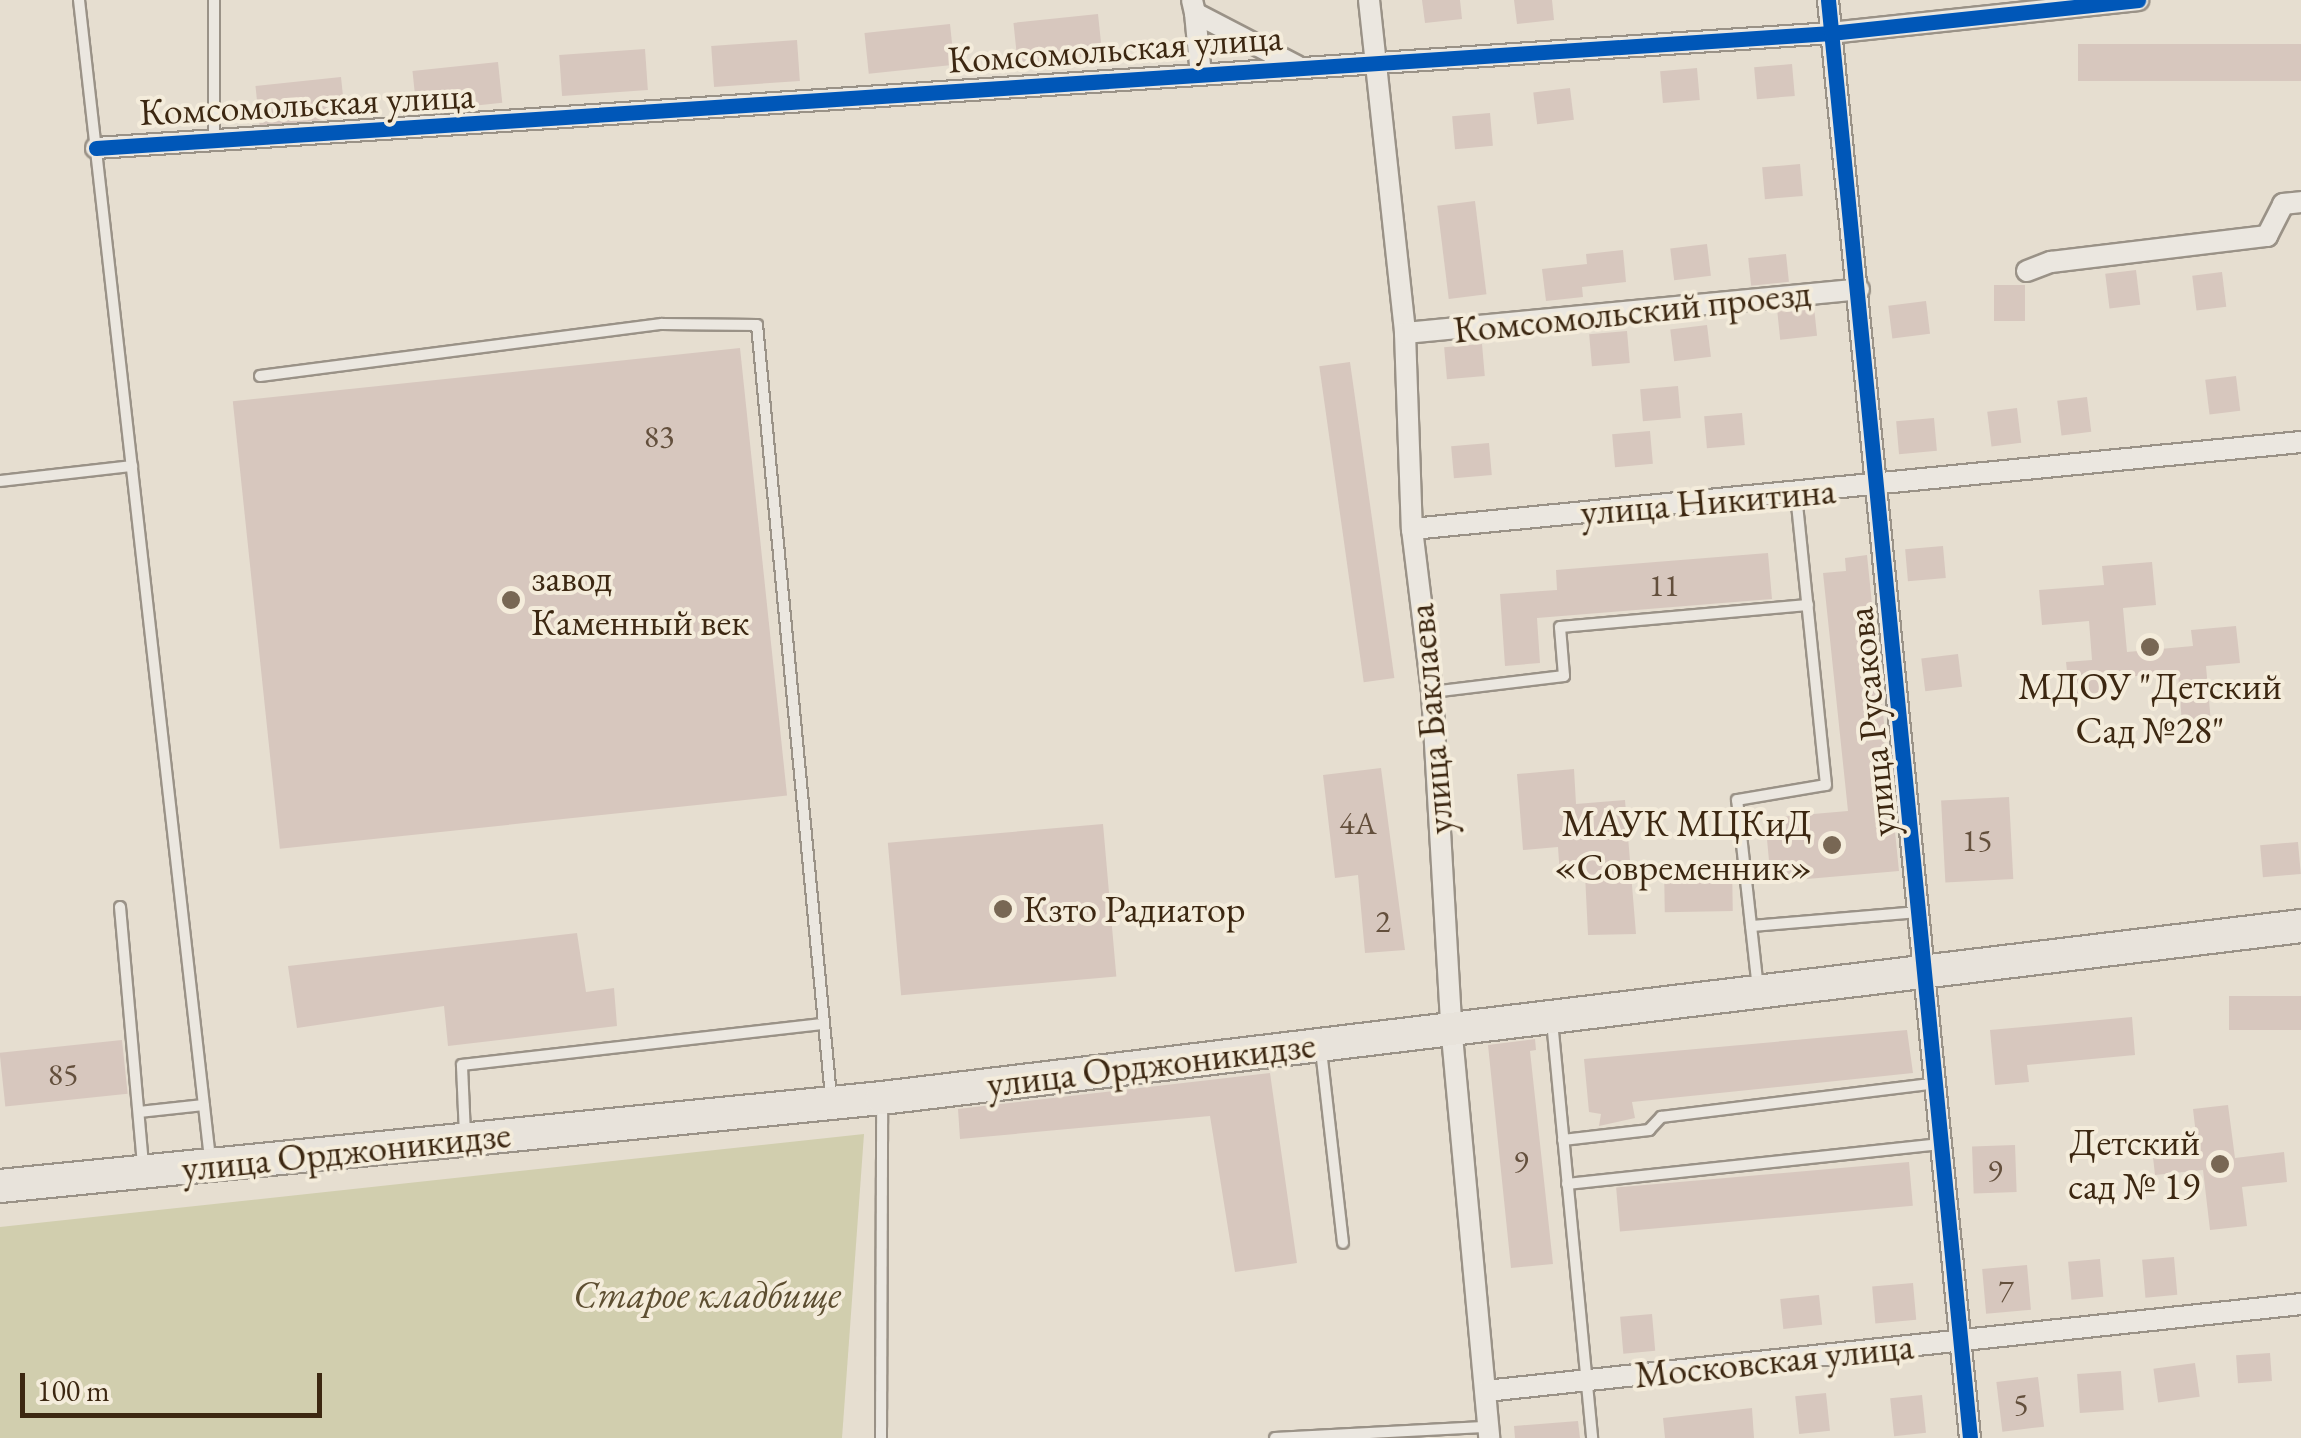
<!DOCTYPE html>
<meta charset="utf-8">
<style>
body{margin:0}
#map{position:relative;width:2301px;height:1438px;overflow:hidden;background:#e6ded0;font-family:"EB Garamond",serif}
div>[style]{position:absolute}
.green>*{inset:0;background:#d1ceae}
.building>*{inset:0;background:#d7c7be;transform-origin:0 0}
.roads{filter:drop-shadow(2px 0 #9a9287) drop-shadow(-2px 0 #9a9287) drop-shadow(0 2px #9a9287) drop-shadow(0 -2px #9a9287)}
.lane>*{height:10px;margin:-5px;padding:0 5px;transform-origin:5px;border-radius:5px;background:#ebe7e0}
.street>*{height:20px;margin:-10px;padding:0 10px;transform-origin:10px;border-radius:10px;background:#ebe7e0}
.primary>*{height:32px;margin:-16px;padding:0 16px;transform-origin:16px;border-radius:16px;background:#e8e3db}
.cycleway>*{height:15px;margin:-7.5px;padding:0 7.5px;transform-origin:7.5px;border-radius:7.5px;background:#0057b8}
.dots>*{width:28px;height:28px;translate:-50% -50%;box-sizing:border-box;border:5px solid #f4ecdb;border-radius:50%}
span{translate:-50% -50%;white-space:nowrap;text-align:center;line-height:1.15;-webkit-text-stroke:8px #f4ecdb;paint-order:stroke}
.number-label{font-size:32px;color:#634f3c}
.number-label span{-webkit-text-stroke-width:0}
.street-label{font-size:38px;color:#3c2711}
.poi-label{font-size:38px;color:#3c2711}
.left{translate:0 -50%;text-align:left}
.right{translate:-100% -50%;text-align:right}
.park-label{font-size:38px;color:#5d4e31;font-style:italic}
.scale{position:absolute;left:20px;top:1373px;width:302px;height:45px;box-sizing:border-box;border:5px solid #3c2711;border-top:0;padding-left:12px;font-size:30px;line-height:35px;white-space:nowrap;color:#3c2711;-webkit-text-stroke:8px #f4ecdb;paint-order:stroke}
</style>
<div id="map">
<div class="green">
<i style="clip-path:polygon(864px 1134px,842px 1438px,0 1438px,0 1227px)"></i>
</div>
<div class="building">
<i style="clip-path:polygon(1422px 0,1460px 0,1462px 19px,1425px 23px)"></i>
<i style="clip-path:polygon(1514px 0,1552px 0,1554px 20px,1517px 24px)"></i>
<i style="left:1098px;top:14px;width:41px;height:85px;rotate:84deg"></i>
<i style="left:950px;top:24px;width:41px;height:86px;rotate:84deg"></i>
<i style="left:797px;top:40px;width:41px;height:86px;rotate:86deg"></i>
<i style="left:2301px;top:44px;width:37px;height:223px;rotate:90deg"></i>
<i style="left:645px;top:49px;width:41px;height:86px;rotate:86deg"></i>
<i style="left:498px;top:62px;width:41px;height:86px;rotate:84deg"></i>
<i style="left:1792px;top:64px;width:32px;height:38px;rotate:85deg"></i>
<i style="left:1697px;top:68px;width:32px;height:37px;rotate:85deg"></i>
<i style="left:341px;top:77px;width:41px;height:86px;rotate:84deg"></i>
<i style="left:1570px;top:88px;width:32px;height:37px;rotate:83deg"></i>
<i style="left:1490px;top:113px;width:33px;height:38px;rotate:85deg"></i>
<i style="left:1800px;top:164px;width:32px;height:38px;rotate:85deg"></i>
<i style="left:1475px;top:201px;width:94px;height:38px;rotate:83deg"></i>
<i style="left:1707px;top:244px;width:32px;height:37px;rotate:83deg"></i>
<i style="clip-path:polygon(1623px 250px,1626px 282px,1582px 287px,1583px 297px,1546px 301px,1542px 269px,1587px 264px,1586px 254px)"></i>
<i style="left:1786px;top:254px;width:28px;height:38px;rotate:84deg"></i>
<i style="left:2136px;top:270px;width:35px;height:31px;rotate:83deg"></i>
<i style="left:2222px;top:272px;width:35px;height:30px;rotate:83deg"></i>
<i style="left:1994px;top:285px;width:31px;height:36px"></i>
<i style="left:1926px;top:301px;width:33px;height:38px;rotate:83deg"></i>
<i style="left:1814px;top:307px;width:29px;height:37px;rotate:84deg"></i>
<i style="left:1707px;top:325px;width:32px;height:37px;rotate:83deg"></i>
<i style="left:1627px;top:331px;width:32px;height:38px;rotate:85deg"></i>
<i style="left:1482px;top:344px;width:32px;height:38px;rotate:85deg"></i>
<i style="left:740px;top:348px;width:450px;height:510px;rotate:84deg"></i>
<i style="left:1350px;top:362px;width:319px;height:31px;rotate:82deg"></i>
<i style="left:2236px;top:376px;width:35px;height:31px;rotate:83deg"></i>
<i style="left:1678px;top:386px;width:32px;height:38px;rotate:85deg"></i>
<i style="left:2087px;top:397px;width:35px;height:30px;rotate:83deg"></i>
<i style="left:2017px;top:408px;width:35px;height:30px;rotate:83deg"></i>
<i style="left:1742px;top:413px;width:32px;height:38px;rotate:85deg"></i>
<i style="left:1934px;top:418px;width:33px;height:38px;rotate:85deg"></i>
<i style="left:1650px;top:431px;width:33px;height:38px;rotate:85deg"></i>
<i style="left:1489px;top:443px;width:32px;height:38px;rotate:85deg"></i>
<i style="left:1943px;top:546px;width:32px;height:38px;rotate:85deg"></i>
<i style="clip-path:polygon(1768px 553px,1772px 599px,1537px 618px,1540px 663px,1505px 666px,1500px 594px,1557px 590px,1556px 570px)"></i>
<i style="clip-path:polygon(1867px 555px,1899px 871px,1771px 882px,1765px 818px,1848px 811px,1823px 573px,1846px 571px,1845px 558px)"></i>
<i style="clip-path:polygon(2152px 562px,2156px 605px,2123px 608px,2127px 652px,2193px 646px,2191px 630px,2236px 626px,2240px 663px,2206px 666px,2212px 734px,2183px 736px,2178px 672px,2106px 679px,2107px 697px,2070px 700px,2066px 662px,2092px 660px,2089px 621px,2042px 625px,2039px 590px,2104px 585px,2102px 566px)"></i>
<i style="left:1958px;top:654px;width:33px;height:37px;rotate:83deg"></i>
<i style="clip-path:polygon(1381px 768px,1405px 950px,1365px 953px,1358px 875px,1335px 878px,1323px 775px)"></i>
<i style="clip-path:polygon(1574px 769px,1576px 804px,1625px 800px,1636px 934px,1588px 935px,1585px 874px,1560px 876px,1558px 847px,1523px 850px,1517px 774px)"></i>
<i style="left:2009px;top:797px;width:82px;height:68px;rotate:87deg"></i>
<i style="left:1103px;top:824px;width:153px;height:216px;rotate:85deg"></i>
<i style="left:2298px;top:842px;width:32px;height:38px;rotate:85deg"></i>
<i style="left:1732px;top:866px;width:45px;height:68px;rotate:89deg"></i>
<i style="clip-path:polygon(577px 933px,586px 992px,614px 988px,617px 1026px,448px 1046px,444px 1006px,297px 1028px,288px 966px)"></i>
<i style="left:2301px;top:996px;width:34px;height:72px;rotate:90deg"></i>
<i style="clip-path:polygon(2132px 1017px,2135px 1055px,2027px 1065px,2029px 1082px,1995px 1085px,1990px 1030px)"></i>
<i style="clip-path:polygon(1907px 1030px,1913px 1073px,1632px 1102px,1635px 1118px,1599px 1126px,1601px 1114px,1589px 1112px,1584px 1059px)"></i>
<i style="clip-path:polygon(1535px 1039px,1536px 1050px,1530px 1051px,1553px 1264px,1511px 1268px,1488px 1045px)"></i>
<i style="left:122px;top:1040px;width:54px;height:123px;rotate:84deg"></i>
<i style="clip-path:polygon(1270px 1073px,1297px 1263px,1235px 1272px,1210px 1116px,960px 1139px,958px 1109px)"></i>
<i style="clip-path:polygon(2228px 1105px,2235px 1158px,2284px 1152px,2287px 1182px,2242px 1187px,2247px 1226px,2210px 1230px,2203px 1170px,2155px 1175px,2152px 1148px,2197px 1143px,2193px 1109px)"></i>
<i style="left:2015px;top:1145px;width:47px;height:43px;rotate:88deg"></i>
<i style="left:1909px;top:1162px;width:44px;height:294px;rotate:85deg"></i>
<i style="left:2174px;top:1257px;width:38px;height:32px;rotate:85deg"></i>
<i style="left:2100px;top:1259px;width:38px;height:32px;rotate:85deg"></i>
<i style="left:2027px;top:1265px;width:45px;height:45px;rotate:85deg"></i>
<i style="left:1913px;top:1283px;width:37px;height:41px;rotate:85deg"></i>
<i style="left:1819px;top:1295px;width:30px;height:39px;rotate:84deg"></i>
<i style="left:1652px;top:1314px;width:37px;height:32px;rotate:85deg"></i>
<i style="left:2270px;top:1353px;width:28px;height:34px;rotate:86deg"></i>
<i style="left:2195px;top:1363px;width:34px;height:42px;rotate:82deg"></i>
<i style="left:2121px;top:1371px;width:39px;height:44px;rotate:86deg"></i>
<i style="left:2038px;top:1377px;width:50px;height:42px;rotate:83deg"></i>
<i style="left:1826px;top:1393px;width:38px;height:31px;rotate:84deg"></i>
<i style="left:1922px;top:1395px;width:38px;height:32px;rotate:84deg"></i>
<i style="clip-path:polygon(1752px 1408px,1754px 1438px,1665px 1438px,1663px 1418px)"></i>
<i style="clip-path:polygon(1578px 1421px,1580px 1438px,1515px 1438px,1514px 1426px)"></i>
</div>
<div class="roads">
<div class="lane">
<i style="left:79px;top:0;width:1166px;rotate:83.55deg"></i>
<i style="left:214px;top:0;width:143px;rotate:90deg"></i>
<i style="left:260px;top:376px;width:405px;rotate:-7.4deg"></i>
<i style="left:662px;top:324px;width:95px;rotate:0.6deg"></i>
<i style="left:757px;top:325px;width:775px;rotate:84.52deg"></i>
<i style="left:0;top:481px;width:133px;rotate:-6.5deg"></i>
<i style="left:1432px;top:692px;width:133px;rotate:-6.9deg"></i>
<i style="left:1564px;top:676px;width:49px;rotate:-94.7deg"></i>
<i style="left:1560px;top:627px;width:249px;rotate:-5.1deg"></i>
<i style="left:120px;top:907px;width:259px;rotate:84.9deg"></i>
<i style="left:1751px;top:926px;width:169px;rotate:-4.8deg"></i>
<i style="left:1758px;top:989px;width:190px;rotate:-96.3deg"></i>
<i style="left:1737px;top:800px;width:90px;rotate:-9.6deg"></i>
<i style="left:1826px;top:785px;width:294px;rotate:-95.9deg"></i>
<i style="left:1552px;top:1021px;width:419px;rotate:84.5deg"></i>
<i style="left:1321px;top:1050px;width:194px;rotate:83.5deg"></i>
<i style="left:139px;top:1112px;width:65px;rotate:-6.1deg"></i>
<i style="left:465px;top:1135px;width:70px;rotate:-92.5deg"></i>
<i style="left:462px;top:1065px;width:364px;rotate:-6.5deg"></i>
<i style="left:1563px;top:1140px;width:87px;rotate:-6.6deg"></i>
<i style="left:1649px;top:1130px;width:18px;rotate:-47deg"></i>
<i style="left:1661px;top:1117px;width:280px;rotate:-7deg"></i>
<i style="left:1567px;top:1184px;width:378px;rotate:-6.1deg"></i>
<i style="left:881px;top:1438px;width:334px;rotate:-89.8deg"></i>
<i style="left:1275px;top:1438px;width:213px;rotate:-3deg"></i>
</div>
<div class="street">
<i style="left:1192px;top:0;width:13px;rotate:77deg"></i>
<i style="left:1195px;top:13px;width:115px;rotate:27.5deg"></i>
<i style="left:1369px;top:0;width:335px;rotate:83.8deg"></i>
<i style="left:1405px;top:333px;width:196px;rotate:88deg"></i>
<i style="left:1412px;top:529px;width:164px;rotate:83deg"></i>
<i style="left:1432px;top:692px;width:334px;rotate:86.7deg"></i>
<i style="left:1451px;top:1025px;width:415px;rotate:84.7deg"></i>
<i style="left:1828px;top:0;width:1445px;rotate:84.36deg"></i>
<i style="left:1195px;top:13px;width:62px;rotate:84.5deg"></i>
<i style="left:96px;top:148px;width:1739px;rotate:-3.79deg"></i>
<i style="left:1831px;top:33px;width:309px;rotate:-6.1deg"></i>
<i style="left:2027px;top:271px;width:26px;rotate:-21deg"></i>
<i style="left:2051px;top:262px;width:218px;rotate:-6.9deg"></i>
<i style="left:2267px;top:236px;width:36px;rotate:-63deg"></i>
<i style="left:2283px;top:204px;width:18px;rotate:-6deg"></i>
<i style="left:1405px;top:333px;width:456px;rotate:-5.5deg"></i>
<i style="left:1412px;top:529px;width:893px;rotate:-5.59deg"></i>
<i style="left:1486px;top:1391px;width:820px;rotate:-6.09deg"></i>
</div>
<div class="primary">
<i style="left:0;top:1186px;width:886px;rotate:-5.7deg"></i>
<i style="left:882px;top:1098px;width:1429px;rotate:-6.91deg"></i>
</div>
</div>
<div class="cycleway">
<i style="left:1828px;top:0;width:1445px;rotate:84.36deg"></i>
<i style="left:96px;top:148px;width:1739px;rotate:-3.79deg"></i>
<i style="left:1831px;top:33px;width:309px;rotate:-6.1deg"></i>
</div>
<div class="dots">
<i style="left:511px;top:600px;background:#786754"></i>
<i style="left:2150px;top:647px;background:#786754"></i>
<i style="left:1832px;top:845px;background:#786754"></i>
<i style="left:1003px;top:909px;background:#786754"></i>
<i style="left:2220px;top:1164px;background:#786754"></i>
</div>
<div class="number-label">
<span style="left:659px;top:436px">83</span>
<span style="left:1664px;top:585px">11</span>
<span style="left:1358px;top:823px">4А</span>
<span style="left:1977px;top:840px">15</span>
<span style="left:1383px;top:921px">2</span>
<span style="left:63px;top:1074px">85</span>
<span style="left:1521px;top:1161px">9</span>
<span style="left:1995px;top:1170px">9</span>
<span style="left:2006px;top:1290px">7</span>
<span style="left:2021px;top:1404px">5</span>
</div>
<div class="street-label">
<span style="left:1115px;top:48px;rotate:-4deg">Комсомольская улица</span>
<span style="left:307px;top:103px;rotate:-3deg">Комсомольская улица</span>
<span style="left:1632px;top:311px;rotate:-6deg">Комсомольский проезд</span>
<span style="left:1708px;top:501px;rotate:-5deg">улица Никитина</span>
<span style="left:1430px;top:719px;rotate:-95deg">улица Баклаева</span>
<span style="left:1871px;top:722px;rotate:-96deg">улица Русакова</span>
<span style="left:1151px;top:1064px;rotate:-7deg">улица Орджоникидзе</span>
<span style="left:346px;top:1151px;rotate:-6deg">улица Орджоникидзе</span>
<span style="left:1774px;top:1360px;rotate:-6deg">Московская улица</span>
</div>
<div class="poi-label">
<span class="left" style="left:531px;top:600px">завод<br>Каменный век</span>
<span style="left:2150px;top:708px">МДОУ "Детский<br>Сад №28"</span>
<span class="right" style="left:1812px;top:845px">МАУК МЦКиД<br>«Современник»</span>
<span class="left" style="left:1023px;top:909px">Кзто Радиатор</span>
<span class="right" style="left:2200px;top:1164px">Детский<br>сад № 19</span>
</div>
<div class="park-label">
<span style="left:707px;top:1294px">Старое кладбище</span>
</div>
<div class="scale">100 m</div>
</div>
